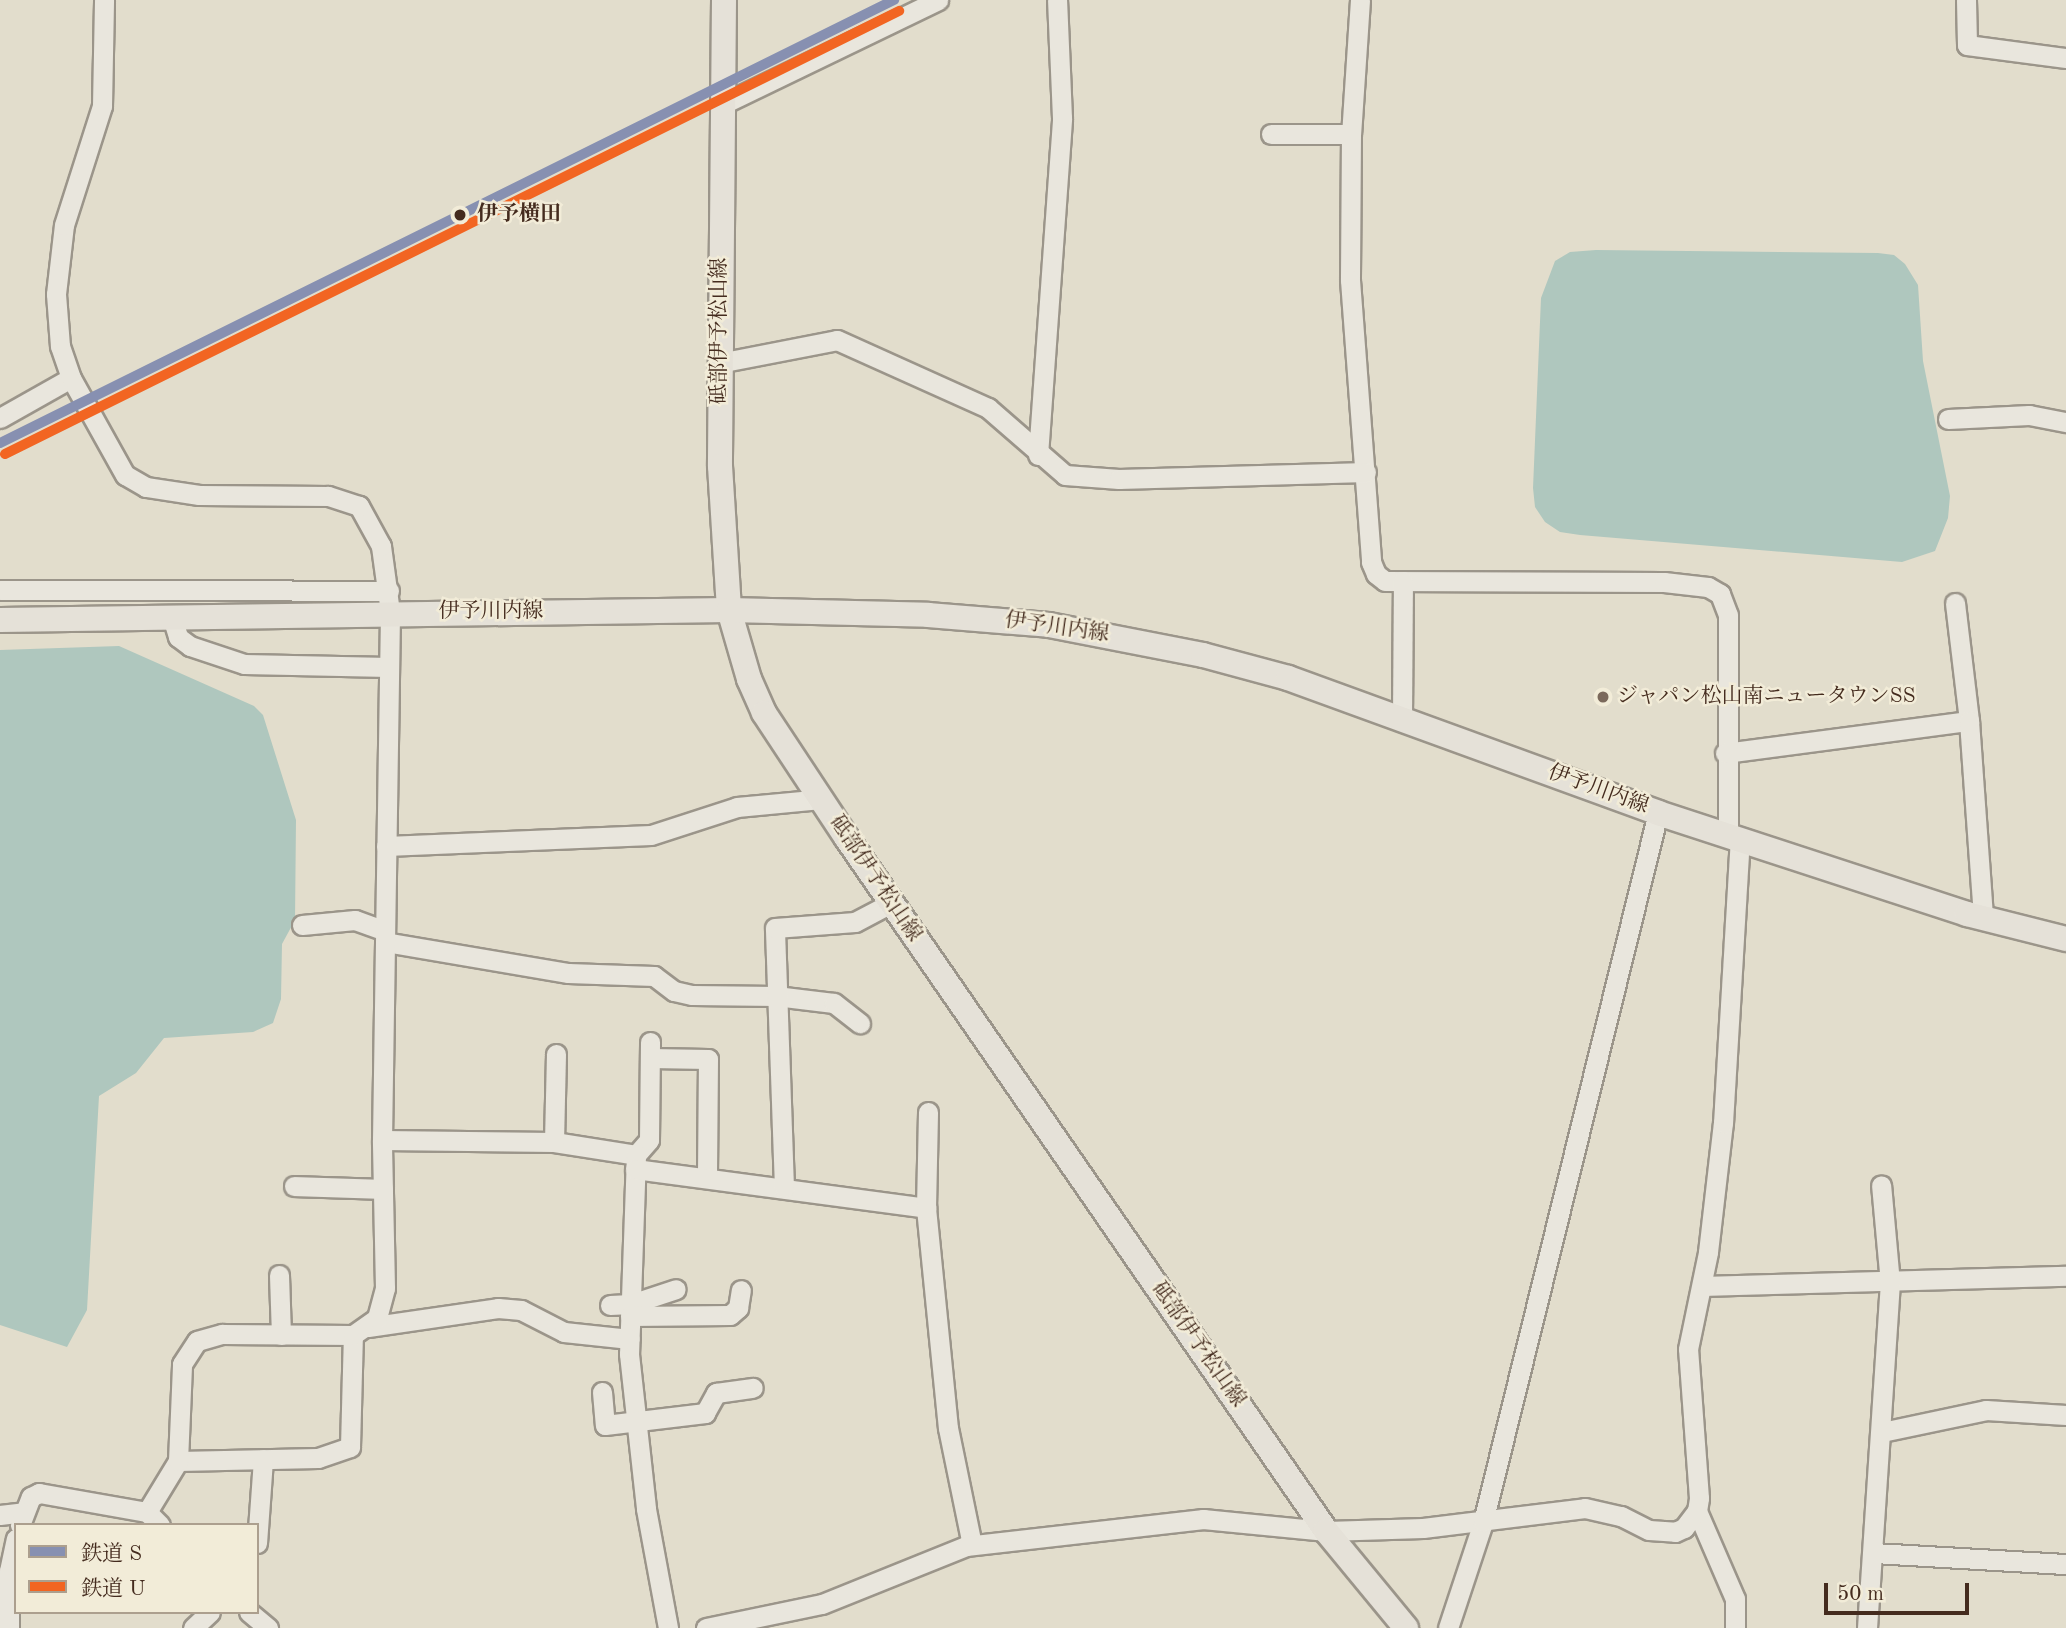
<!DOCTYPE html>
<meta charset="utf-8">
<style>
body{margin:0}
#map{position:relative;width:2066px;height:1628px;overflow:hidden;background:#e2ddcc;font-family:"Old Standard TT","Noto Serif JP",serif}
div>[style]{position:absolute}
.water>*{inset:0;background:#afc7be}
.roads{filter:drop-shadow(2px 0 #9b958a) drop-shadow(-2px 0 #9b958a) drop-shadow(0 2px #9b958a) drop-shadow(0 -2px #9b958a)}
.minor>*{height:19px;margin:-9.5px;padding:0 9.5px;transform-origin:9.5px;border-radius:9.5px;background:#e9e6dd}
.major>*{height:24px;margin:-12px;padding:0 12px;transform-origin:12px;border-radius:12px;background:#e5e1d8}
.rail-1>*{height:10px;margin:-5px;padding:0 5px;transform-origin:5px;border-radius:5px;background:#8790b1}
.rail-2>*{height:10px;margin:-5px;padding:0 5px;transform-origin:5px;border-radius:5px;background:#f26522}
.dots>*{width:19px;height:19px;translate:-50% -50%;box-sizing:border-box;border:4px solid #f2ecd8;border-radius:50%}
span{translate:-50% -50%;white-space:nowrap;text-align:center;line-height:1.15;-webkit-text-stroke:5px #f2ecd8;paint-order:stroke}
.stop-label{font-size:21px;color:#442b1e;font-weight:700}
.left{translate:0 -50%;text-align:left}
.street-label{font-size:21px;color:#442b1e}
.poi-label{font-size:21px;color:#442b1e}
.legend{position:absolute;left:14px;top:1523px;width:245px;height:91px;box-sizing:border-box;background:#f2ecd8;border:2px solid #ac9f8e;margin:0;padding:9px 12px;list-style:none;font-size:21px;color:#442b1e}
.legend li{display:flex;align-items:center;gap:14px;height:35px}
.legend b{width:35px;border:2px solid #ac9f8e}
.scale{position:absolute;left:1824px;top:1583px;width:145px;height:32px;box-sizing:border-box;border:4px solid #442b1e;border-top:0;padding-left:9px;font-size:21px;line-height:24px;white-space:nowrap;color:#442b1e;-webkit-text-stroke:5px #f2ecd8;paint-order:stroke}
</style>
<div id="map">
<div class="water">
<i style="clip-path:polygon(1596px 250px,1878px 253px,1894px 255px,1905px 264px,1918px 285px,1923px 361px,1950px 496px,1948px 518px,1935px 551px,1902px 562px,1580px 535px,1560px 532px,1545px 522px,1535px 507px,1533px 488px,1541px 298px,1555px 261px,1570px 252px)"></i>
<i style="clip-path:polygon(119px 646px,254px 706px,263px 715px,296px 820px,295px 920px,282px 944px,281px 999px,273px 1023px,253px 1032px,164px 1038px,136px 1073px,99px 1096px,87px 1310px,67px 1347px,0 1325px,0 650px)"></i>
</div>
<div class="roads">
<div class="minor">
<i style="left:1360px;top:0;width:134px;rotate:93.8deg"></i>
<i style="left:1351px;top:134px;width:146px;rotate:90.4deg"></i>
<i style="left:1350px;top:280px;width:283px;rotate:85.7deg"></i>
<i style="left:1371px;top:562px;width:13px;rotate:67deg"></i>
<i style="left:1376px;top:574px;width:11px;rotate:38deg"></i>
<i style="left:1385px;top:581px;width:279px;rotate:0.2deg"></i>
<i style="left:1664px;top:582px;width:44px;rotate:6.5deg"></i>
<i style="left:1708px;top:587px;width:14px;rotate:30deg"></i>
<i style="left:1720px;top:594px;width:22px;rotate:69deg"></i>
<i style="left:1728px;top:615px;width:221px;rotate:90deg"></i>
<i style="left:1966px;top:0;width:45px;rotate:88.7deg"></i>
<i style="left:1967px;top:45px;width:100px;rotate:7.5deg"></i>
<i style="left:723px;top:104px;width:239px;rotate:-25.8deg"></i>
<i style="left:1271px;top:134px;width:80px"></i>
<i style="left:719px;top:363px;width:120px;rotate:-11deg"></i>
<i style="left:837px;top:340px;width:166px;rotate:24.2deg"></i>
<i style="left:988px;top:408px;width:102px;rotate:41deg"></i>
<i style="left:1065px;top:475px;width:54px;rotate:4.2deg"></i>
<i style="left:1119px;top:479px;width:247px;rotate:-1.6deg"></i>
<i style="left:0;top:418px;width:81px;rotate:-29.4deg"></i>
<i style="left:1948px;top:419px;width:81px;rotate:-2.8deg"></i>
<i style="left:2029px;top:415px;width:38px;rotate:11deg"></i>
<i style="left:1038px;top:455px;width:338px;rotate:-85.9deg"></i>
<i style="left:1062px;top:118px;width:118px;rotate:-92.4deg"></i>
<i style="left:0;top:590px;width:389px;rotate:0.1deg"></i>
<i style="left:1955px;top:603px;width:119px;rotate:83.2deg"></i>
<i style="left:172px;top:617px;width:21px;rotate:73deg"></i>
<i style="left:178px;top:637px;width:15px;rotate:37deg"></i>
<i style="left:190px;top:646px;width:57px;rotate:18.4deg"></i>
<i style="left:244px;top:664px;width:145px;rotate:1.2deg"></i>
<i style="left:1402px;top:718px;width:137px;rotate:-89.6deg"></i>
<i style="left:1725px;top:753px;width:246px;rotate:-7.5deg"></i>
<i style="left:1969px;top:721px;width:197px;rotate:85.9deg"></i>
<i style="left:386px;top:846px;width:265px;rotate:-2.4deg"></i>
<i style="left:651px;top:835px;width:90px;rotate:-18deg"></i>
<i style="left:737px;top:807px;width:84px;rotate:-5.4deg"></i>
<i style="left:302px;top:925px;width:53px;rotate:-5.4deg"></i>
<i style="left:355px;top:920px;width:32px;rotate:20deg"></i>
<i style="left:385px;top:942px;width:186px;rotate:9.6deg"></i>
<i style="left:568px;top:973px;width:86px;rotate:2deg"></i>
<i style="left:654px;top:976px;width:25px;rotate:37deg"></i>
<i style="left:674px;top:991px;width:18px;rotate:13deg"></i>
<i style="left:692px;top:995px;width:84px;rotate:0.7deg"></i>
<i style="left:776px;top:996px;width:58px;rotate:6.9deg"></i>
<i style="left:834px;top:1003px;width:33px;rotate:38deg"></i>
<i style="left:650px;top:1058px;width:58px;rotate:1deg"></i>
<i style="left:708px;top:1059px;width:119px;rotate:90.5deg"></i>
<i style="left:382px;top:1140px;width:172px;rotate:0.7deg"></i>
<i style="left:554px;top:1142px;width:83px;rotate:9deg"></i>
<i style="left:636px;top:1155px;width:199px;rotate:92deg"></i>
<i style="left:629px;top:1354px;width:156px;rotate:83.7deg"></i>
<i style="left:646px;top:1509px;width:121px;rotate:79.5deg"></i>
<i style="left:554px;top:1142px;width:88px;rotate:-88.7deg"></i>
<i style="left:636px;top:1155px;width:20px;rotate:-49deg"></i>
<i style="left:649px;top:1140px;width:98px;rotate:-89.4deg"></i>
<i style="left:635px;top:1169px;width:294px;rotate:7.6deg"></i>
<i style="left:926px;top:1208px;width:221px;rotate:84.3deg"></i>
<i style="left:948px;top:1428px;width:119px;rotate:78.4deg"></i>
<i style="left:294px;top:1186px;width:89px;rotate:1.9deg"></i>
<i style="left:784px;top:1188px;width:260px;rotate:-92deg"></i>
<i style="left:775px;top:928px;width:80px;rotate:-4.3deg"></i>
<i style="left:855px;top:922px;width:41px;rotate:-27.8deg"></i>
<i style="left:926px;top:1208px;width:96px;rotate:-88.8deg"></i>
<i style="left:279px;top:1275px;width:60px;rotate:88.1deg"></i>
<i style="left:1702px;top:1286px;width:364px;rotate:-1.6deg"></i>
<i style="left:610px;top:1305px;width:21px;rotate:-3deg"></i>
<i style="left:631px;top:1304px;width:47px;rotate:-18.4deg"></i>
<i style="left:630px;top:1316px;width:100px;rotate:-0.6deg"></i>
<i style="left:730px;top:1315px;width:11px;rotate:-41deg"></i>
<i style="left:738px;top:1308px;width:18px;rotate:-81deg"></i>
<i style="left:368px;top:1327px;width:131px;rotate:-8.3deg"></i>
<i style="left:498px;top:1308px;width:23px;rotate:5deg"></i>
<i style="left:521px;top:1310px;width:48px;rotate:27.1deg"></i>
<i style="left:564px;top:1332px;width:66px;rotate:6.1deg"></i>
<i style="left:602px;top:1392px;width:33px;rotate:85deg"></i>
<i style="left:605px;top:1425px;width:101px;rotate:-6.8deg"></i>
<i style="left:705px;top:1413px;width:23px;rotate:-61deg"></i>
<i style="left:716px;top:1393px;width:37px;rotate:-8deg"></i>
<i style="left:1882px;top:1432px;width:106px;rotate:-11.9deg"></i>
<i style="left:1986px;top:1410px;width:80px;rotate:3.6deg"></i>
<i style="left:178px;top:1461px;width:140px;rotate:-1.2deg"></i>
<i style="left:318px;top:1458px;width:34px;rotate:-19deg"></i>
<i style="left:350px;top:1447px;width:112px;rotate:-88.5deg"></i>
<i style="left:1697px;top:1511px;width:96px;rotate:66.6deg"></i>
<i style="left:1735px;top:1599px;width:29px;rotate:90deg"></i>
<i style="left:147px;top:1512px;width:18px;rotate:45deg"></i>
<i style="left:0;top:1515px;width:24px;rotate:-7deg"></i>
<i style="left:20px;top:1525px;width:30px;rotate:-69deg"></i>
<i style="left:31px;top:1497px;width:9px;rotate:-27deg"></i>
<i style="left:39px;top:1493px;width:110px;rotate:10deg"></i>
<i style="left:147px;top:1512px;width:60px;rotate:-58.7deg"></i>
<i style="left:178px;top:1461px;width:97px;rotate:-87.6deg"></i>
<i style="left:182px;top:1364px;width:27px;rotate:-57deg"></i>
<i style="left:197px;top:1341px;width:26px;rotate:-16deg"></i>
<i style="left:222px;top:1334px;width:131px;rotate:0.4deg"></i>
<i style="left:353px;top:1335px;width:29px;rotate:-35deg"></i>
<i style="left:377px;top:1318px;width:31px;rotate:-75deg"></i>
<i style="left:385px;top:1288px;width:148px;rotate:-91.2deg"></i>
<i style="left:382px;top:1140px;width:528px;rotate:-89.13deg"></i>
<i style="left:390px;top:612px;width:67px;rotate:-97.8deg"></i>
<i style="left:381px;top:546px;width:46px;rotate:-118.8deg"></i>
<i style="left:359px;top:506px;width:33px;rotate:-162deg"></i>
<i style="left:328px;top:496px;width:129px;rotate:-179.6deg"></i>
<i style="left:199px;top:495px;width:54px;rotate:-171.4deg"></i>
<i style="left:146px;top:487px;width:24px;rotate:-150deg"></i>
<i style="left:125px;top:475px;width:111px;rotate:-119.1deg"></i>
<i style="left:71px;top:378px;width:34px;rotate:-109deg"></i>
<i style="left:60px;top:346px;width:52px;rotate:-94.4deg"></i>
<i style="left:56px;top:294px;width:69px;rotate:-83.4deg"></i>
<i style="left:64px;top:225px;width:125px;rotate:-72.3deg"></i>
<i style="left:102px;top:106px;width:106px;rotate:-88.9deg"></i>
<i style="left:257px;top:1543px;width:84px;rotate:-85.9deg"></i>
<i style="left:1874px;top:1553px;width:192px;rotate:3.3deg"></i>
<i style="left:249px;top:1612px;width:25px;rotate:40deg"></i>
<i style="left:9px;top:1628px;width:57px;rotate:-90deg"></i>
<i style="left:9px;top:1571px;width:33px;rotate:-78deg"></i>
<i style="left:193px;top:1628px;width:23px;rotate:-43deg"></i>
<i style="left:706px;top:1628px;width:118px;rotate:-11.7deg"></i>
<i style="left:822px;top:1604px;width:155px;rotate:-21.9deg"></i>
<i style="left:966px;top:1546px;width:239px;rotate:-6.5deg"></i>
<i style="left:1203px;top:1519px;width:124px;rotate:5.6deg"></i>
<i style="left:1326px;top:1531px;width:97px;rotate:-1.8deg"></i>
<i style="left:1423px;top:1528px;width:163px;rotate:-7deg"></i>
<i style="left:1585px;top:1508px;width:37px;rotate:13deg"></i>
<i style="left:1621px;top:1516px;width:31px;rotate:27deg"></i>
<i style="left:1649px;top:1530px;width:26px;rotate:4deg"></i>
<i style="left:1675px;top:1532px;width:10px;rotate:-24deg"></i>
<i style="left:1684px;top:1528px;width:21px;rotate:-53deg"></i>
<i style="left:1697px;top:1511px;width:13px;rotate:-81deg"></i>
<i style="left:1699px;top:1498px;width:149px;rotate:-94.2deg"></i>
<i style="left:1688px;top:1349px;width:99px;rotate:-78.3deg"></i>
<i style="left:1708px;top:1252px;width:130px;rotate:-83.4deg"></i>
<i style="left:1723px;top:1123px;width:284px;rotate:-86.6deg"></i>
<i style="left:1448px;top:1628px;width:112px;rotate:-71.7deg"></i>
<i style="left:1483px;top:1522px;width:730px;rotate:-76.14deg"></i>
<i style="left:1867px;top:1628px;width:346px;rotate:-86.2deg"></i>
<i style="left:1890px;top:1283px;width:98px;rotate:-95.2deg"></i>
</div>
<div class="major">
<i style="left:724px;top:0;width:466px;rotate:90.5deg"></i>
<i style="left:720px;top:466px;width:144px;rotate:86.4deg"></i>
<i style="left:729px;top:610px;width:72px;rotate:73.8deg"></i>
<i style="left:749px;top:679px;width:37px;rotate:66deg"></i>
<i style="left:764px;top:713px;width:149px;rotate:56.5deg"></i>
<i style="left:846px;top:837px;width:844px;rotate:55.33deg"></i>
<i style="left:1326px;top:1531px;width:126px;rotate:50.5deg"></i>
<i style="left:0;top:620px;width:729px;rotate:-0.79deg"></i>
<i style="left:729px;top:610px;width:199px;rotate:1.4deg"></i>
<i style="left:928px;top:615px;width:121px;rotate:4.7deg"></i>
<i style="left:1049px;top:625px;width:157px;rotate:11deg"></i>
<i style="left:1203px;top:655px;width:88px;rotate:15.1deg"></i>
<i style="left:1288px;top:678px;width:394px;rotate:20deg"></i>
<i style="left:1658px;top:813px;width:325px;rotate:18.1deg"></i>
<i style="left:1967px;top:914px;width:102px;rotate:14.2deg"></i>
</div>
</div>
<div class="rail-1">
<i style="left:0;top:443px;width:998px;rotate:-26.36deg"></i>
</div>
<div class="rail-2">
<i style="left:5px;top:454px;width:998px;rotate:-26.36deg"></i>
</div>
<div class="dots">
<i style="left:460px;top:215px;background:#442b1e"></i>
<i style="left:1603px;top:697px;background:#7b695b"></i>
</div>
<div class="stop-label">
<span class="left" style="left:477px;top:215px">伊予横田</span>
</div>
<div class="street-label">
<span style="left:720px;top:331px;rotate:-90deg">砥部伊予松山線</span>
<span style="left:491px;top:612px">伊予川内線</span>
<span style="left:1057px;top:628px;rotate:8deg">伊予川内線</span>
<span style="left:1598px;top:790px;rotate:20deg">伊予川内線</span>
<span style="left:875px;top:879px;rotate:56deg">砥部伊予松山線</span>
<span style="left:1198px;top:1345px;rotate:55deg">砥部伊予松山線</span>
</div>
<div class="poi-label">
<span class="left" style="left:1617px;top:697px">ジャパン松山南ニュータウンSS</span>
</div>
<ul class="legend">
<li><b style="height:9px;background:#8790b1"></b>鉄道 S</li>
<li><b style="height:9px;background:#f26522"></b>鉄道 U</li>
</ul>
<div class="scale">50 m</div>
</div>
